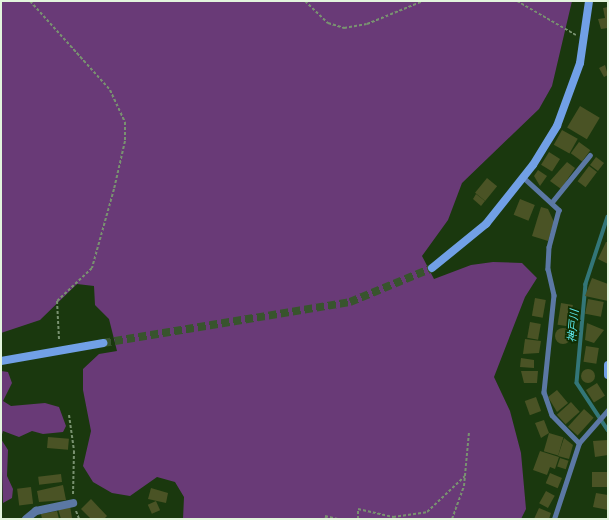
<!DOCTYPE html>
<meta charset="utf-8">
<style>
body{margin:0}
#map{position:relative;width:609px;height:520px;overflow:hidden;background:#1a380e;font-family:Commissioner,"Noto Sans JP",sans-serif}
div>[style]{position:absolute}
.green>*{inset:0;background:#693a77}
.stream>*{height:3.5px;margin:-1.75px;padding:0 1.75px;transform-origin:1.75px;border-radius:1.75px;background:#337678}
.building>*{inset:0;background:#4a5325;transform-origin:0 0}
.round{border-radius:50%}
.secondary-tunnel>*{height:8px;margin-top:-4px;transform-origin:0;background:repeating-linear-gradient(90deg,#38542d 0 8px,transparent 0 12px)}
.path>*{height:2px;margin-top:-1px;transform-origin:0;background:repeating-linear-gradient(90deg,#799270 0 3px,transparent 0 5px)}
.lane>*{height:4.5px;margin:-2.25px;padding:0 2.25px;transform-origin:2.25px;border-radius:2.25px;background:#5b78a4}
.street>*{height:8px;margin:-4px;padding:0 4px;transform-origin:4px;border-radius:4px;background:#5b78a4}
.secondary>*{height:8px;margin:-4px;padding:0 4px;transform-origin:4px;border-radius:4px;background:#71a0e6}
span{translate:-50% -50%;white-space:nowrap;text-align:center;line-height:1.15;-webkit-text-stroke:3.5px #102e03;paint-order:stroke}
.water-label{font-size:11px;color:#5ce7ec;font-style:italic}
.frame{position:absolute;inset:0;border:2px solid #e3f5dd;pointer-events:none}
</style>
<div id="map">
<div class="green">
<i style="clip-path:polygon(1px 1px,572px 1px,552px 86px,539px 109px,462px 183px,448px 220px,422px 256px,434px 279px,471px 265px,493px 262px,522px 263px,537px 278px,525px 297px,494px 377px,510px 411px,521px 453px,526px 509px,521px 519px,183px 519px,184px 497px,175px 482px,157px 477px,130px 496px,112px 493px,93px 482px,83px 466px,91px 431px,83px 390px,83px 369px,99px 354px,117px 351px,109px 319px,95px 305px,94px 286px,77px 284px,40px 320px,1px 333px)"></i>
<i style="clip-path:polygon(1px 371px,8px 372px,12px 383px,3px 401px,11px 406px,45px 403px,59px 407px,66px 426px,63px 432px,43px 434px,32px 431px,19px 437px,3px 431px,1px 438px)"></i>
<i style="clip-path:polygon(1px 439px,8px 450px,7px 476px,13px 489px,12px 498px,3px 503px)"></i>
</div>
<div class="stream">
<i style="left:608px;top:217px;width:71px;rotate:108.2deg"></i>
<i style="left:586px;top:284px;width:99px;rotate:95.2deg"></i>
<i style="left:577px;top:383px;width:56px;rotate:56.6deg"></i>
</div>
<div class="building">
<i style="clip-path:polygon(608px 7px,608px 28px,601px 29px,598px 19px,605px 18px,603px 8px)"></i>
<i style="clip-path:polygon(605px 65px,608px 75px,604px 77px,599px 68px)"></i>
<i style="left:580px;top:106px;width:23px;height:25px;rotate:31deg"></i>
<i style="left:562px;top:130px;width:18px;height:17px;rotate:29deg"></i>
<i style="left:579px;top:142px;width:14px;height:14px;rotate:36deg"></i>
<i style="left:549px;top:152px;width:13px;height:15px;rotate:32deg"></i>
<i style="left:596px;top:157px;width:10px;height:10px;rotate:37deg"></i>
<i style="clip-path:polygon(567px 162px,575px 168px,561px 189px,550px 181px)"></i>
<i style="left:589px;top:166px;width:10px;height:19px;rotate:37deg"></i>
<i style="clip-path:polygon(538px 170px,547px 176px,540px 186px,534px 176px)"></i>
<i style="left:487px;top:178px;width:13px;height:19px;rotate:39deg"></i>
<i style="clip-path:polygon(476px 194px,485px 201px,481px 206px,473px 199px)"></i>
<i style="left:520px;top:199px;width:16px;height:17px;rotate:22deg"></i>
<i style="clip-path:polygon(541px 207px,548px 209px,554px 222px,548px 241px,532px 236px)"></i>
<i style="clip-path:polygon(606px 242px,608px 242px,608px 264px,598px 259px)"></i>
<i style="clip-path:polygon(592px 278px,608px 284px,608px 301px,585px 296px)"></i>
<i style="left:535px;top:298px;width:11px;height:18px;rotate:10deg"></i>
<i style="left:588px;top:299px;width:16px;height:15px;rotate:11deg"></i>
<i style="left:561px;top:303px;width:12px;height:22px;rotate:9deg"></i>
<i style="left:530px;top:322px;width:11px;height:16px;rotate:10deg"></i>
<i style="clip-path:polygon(587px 323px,604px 330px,594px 343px,585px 340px)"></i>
<i class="round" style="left:555px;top:328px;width:16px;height:16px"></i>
<i style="clip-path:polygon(525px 339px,541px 341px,539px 353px,523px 354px)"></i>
<i style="left:586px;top:346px;width:13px;height:16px;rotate:9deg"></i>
<i style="clip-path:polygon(521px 358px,534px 360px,534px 368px,520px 367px)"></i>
<i class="round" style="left:581px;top:369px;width:14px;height:14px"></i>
<i style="clip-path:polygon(521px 371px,538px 371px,537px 383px,524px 383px)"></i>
<i style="left:597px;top:383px;width:15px;height:13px;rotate:58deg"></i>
<i style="clip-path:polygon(557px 390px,568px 403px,557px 412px,548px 397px)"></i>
<i style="left:536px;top:397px;width:15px;height:12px;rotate:70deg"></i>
<i style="left:571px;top:402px;width:13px;height:19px;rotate:48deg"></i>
<i style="left:584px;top:409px;width:13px;height:24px;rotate:42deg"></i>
<i style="clip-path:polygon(544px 420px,549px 433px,541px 438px,535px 423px)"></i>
<i style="left:549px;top:433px;width:15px;height:19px;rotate:16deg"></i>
<i style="left:48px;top:437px;width:21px;height:11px;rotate:5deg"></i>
<i style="clip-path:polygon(564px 438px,573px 445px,569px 459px,558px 456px)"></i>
<i style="clip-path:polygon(608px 440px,608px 455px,595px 457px,593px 441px)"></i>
<i style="clip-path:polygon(540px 451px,559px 457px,555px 469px,550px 467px,547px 475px,533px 470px)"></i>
<i style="left:560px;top:458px;width:9px;height:9px;rotate:18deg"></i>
<i style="left:592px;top:472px;width:16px;height:15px"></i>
<i style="left:550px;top:473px;width:13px;height:11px;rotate:23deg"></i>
<i style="left:61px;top:474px;width:8px;height:23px;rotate:83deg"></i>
<i style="clip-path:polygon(63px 485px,66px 500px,39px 502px,37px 491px)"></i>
<i style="left:31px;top:487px;width:17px;height:14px;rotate:83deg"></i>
<i style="clip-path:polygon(151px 488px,168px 493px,166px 503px,148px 499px)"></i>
<i style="left:546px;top:491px;width:10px;height:14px;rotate:29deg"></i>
<i style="clip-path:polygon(596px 493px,608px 495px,608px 510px,593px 507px)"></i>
<i style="clip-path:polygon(91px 499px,107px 516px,104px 519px,91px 519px,81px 509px)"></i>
<i style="left:156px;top:501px;width:10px;height:9px;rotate:66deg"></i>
<i style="clip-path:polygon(70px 506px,72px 518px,61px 519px,58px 509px)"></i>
<i style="clip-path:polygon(539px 508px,551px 513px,549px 519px,534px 519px)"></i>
<i style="clip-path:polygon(57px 511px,59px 519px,42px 519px,41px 514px)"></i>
</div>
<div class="secondary-tunnel">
<i style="left:103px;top:343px;width:250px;rotate:-9.4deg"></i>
<i style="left:350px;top:302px;width:89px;rotate:-22.5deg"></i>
</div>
<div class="path">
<i style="left:30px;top:1px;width:120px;rotate:48deg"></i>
<i style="left:110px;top:90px;width:35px;rotate:65deg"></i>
<i style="left:125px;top:122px;width:19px;rotate:90deg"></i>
<i style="left:125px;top:141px;width:49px;rotate:102.9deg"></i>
<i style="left:114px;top:189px;width:82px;rotate:105.6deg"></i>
<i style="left:92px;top:268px;width:48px;rotate:136.7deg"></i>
<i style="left:57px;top:301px;width:38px;rotate:87deg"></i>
<i style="left:305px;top:1px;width:32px;rotate:44deg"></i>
<i style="left:328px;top:23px;width:17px;rotate:17deg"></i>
<i style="left:344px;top:28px;width:23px;rotate:-10deg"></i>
<i style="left:367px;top:24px;width:61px;rotate:-22.3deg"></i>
<i style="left:517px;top:1px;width:68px;rotate:30deg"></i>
<i style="left:69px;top:415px;width:36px;rotate:82deg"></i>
<i style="left:74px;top:451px;width:44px;rotate:91.3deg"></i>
<i style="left:76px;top:511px;width:9px;rotate:69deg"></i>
<i style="left:327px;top:519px;width:4px;rotate:-124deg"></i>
<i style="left:325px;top:516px;width:13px;rotate:13deg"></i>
<i style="left:358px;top:519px;width:10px;rotate:-90deg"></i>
<i style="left:358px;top:509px;width:36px;rotate:13deg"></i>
<i style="left:393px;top:517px;width:34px;rotate:-8deg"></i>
<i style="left:427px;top:512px;width:52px;rotate:-43.5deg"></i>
<i style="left:452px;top:519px;width:35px;rotate:-70deg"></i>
<i style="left:464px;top:486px;width:54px;rotate:-84.7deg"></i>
</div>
<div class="lane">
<i style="left:523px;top:177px;width:49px;rotate:42.5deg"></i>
<i style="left:559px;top:210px;width:38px;rotate:105deg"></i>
<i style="left:549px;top:247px;width:22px;rotate:93deg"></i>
<i style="left:548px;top:269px;width:27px;rotate:77deg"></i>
<i style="left:554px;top:295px;width:98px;rotate:95.9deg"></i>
<i style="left:544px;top:392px;width:24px;rotate:71deg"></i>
<i style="left:552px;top:415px;width:39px;rotate:46deg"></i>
<i style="left:552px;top:202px;width:60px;rotate:-51deg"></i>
<i style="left:554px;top:519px;width:80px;rotate:-71.8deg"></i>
<i style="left:579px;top:443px;width:44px;rotate:-48.7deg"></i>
</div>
<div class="street">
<i style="left:26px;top:519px;width:13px;rotate:-39deg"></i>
<i style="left:36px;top:511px;width:38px;rotate:-12deg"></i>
</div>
<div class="secondary">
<i style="left:432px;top:268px;width:70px;rotate:-39.2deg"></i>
<i style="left:486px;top:224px;width:75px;rotate:-51.5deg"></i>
<i style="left:533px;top:165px;width:46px;rotate:-58.4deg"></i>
<i style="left:557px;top:126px;width:67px;rotate:-69.9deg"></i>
<i style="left:580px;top:63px;width:63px;rotate:-81.7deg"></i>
<i style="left:1px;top:361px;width:104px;rotate:-10deg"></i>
<i style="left:608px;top:365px;width:10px;rotate:90deg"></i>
</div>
<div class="water-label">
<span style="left:573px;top:326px;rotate:-85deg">神戸川</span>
</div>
<div class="frame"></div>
</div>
